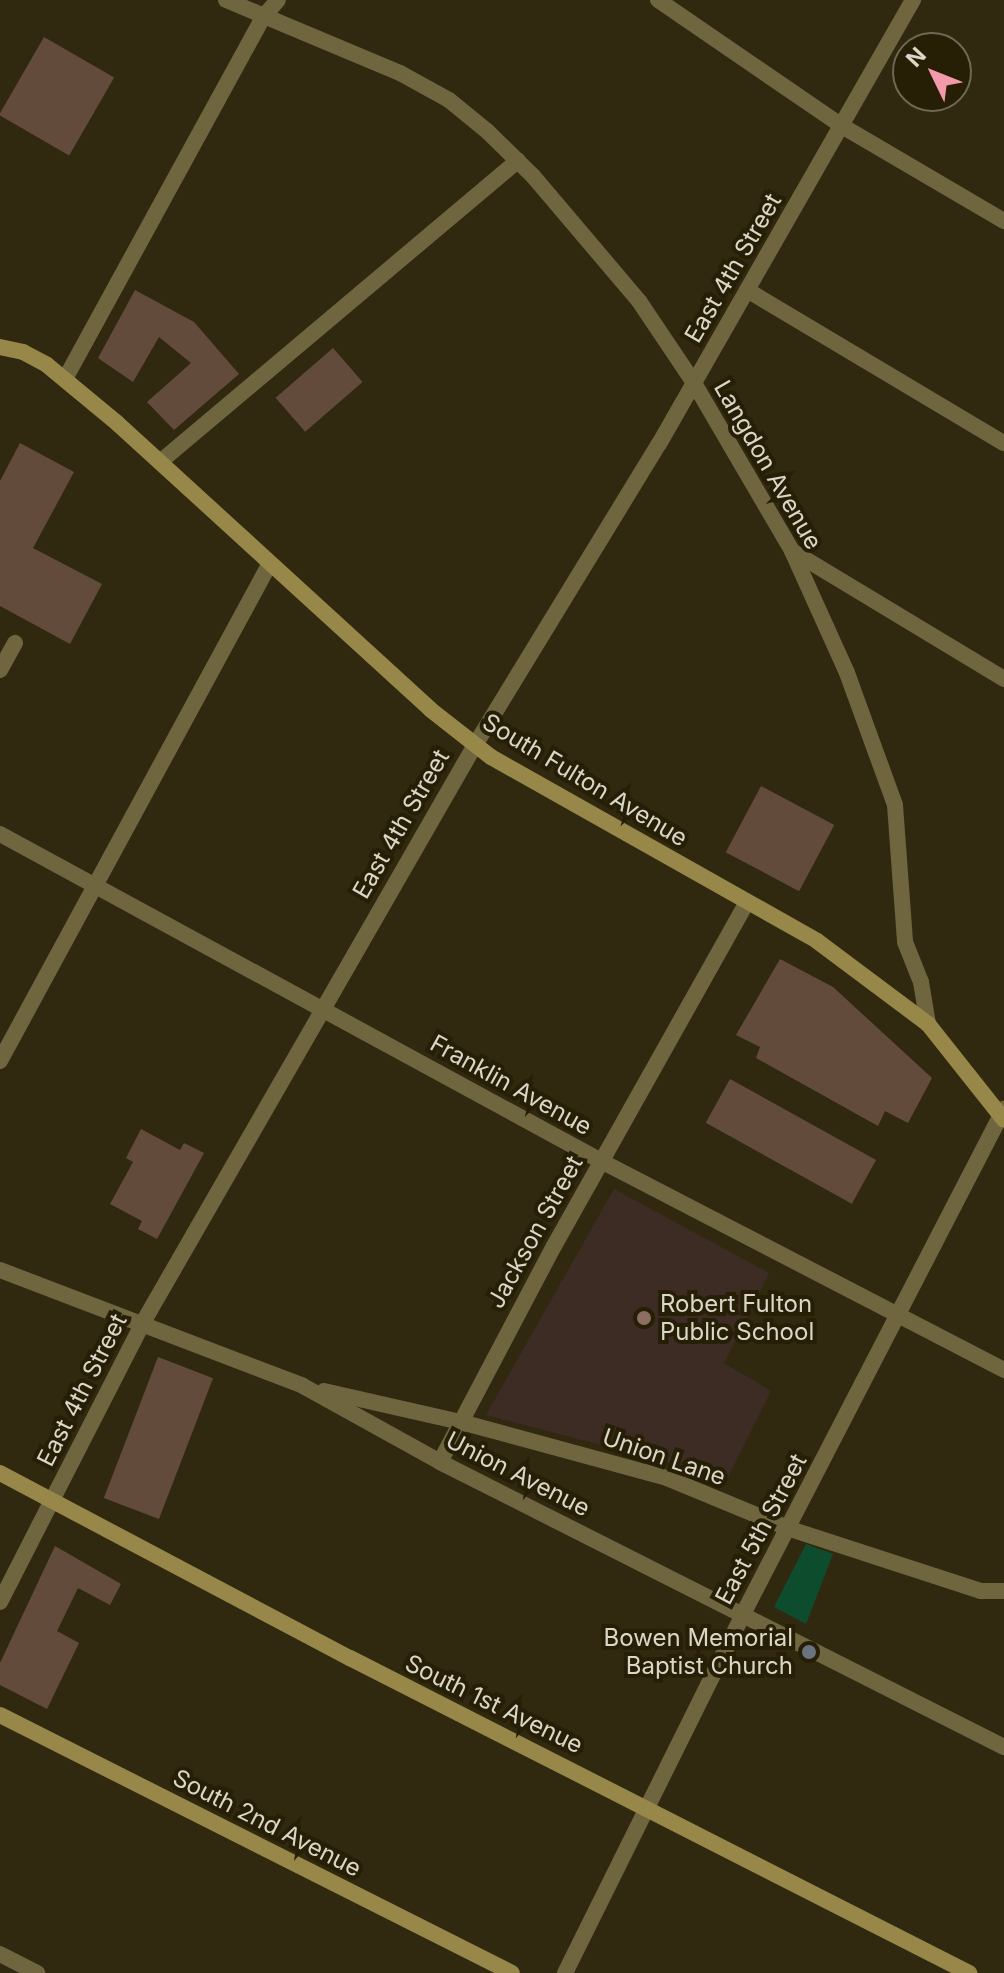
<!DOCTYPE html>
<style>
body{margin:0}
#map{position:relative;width:1004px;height:1973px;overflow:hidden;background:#302910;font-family:Inter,sans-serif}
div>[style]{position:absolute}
.education>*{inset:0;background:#3d2c23}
.green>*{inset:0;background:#0d4d2d}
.building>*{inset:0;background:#634b3b;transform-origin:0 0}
.street>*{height:16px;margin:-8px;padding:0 8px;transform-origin:8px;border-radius:8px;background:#6f6640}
.secondary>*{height:16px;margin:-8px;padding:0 8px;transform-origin:8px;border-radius:8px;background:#97884a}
.dots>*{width:22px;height:22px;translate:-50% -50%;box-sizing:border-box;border:4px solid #261f06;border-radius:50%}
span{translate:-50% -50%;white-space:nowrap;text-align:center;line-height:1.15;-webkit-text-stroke:8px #261f06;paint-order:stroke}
.street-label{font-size:24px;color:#dad6c8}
.poi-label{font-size:24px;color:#dad6c8}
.left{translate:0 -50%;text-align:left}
.right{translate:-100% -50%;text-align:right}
.north{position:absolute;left:892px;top:32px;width:80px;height:80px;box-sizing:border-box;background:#261f06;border:2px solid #6e6854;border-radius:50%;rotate:313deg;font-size:22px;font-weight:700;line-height:32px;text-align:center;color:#dad6c8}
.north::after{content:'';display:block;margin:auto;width:28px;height:36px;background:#f39aaa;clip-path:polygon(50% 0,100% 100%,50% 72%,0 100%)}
</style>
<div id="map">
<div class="education">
<i style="clip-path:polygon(614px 1189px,769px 1273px,724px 1363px,771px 1391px,724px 1485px,676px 1464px,486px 1415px)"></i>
</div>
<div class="green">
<i style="clip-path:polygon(806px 1544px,833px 1554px,806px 1624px,774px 1607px)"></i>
</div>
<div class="building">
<i style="left:44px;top:37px;width:81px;height:90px;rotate:30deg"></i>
<i style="clip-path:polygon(135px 290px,194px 322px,239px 374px,174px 430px,147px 402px,191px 363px,159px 337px,133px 382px,98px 358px)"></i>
<i style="left:333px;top:348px;width:45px;height:76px;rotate:49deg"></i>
<i style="clip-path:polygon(20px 443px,74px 472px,33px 548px,102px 584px,70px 644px,0 606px,0 481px)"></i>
<i style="left:761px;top:786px;width:83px;height:75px;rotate:28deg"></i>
<i style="clip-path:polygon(780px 959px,833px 987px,932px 1078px,908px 1123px,885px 1111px,878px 1126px,756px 1058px,760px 1047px,736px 1035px)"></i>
<i style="left:730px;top:1079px;width:167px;height:50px;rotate:29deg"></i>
<i style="clip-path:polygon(141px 1129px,180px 1150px,184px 1143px,204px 1153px,157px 1239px,138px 1229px,142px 1221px,110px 1204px,133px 1162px,126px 1158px)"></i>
<i style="left:158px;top:1357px;width:59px;height:151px;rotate:21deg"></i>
<i style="clip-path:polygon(55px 1546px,121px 1584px,110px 1605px,78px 1588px,57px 1631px,79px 1643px,47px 1709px,0 1685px,0 1663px)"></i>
</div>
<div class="street">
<i style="left:226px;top:0;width:189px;rotate:22.8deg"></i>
<i style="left:400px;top:73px;width:56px;rotate:28.9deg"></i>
<i style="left:449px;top:100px;width:49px;rotate:39.2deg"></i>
<i style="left:487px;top:131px;width:64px;rotate:44.4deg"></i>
<i style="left:533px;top:176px;width:164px;rotate:49.7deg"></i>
<i style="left:639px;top:301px;width:99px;rotate:56.1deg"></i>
<i style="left:694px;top:383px;width:194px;rotate:59.7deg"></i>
<i style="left:792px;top:551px;width:134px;rotate:65.7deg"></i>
<i style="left:847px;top:673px;width:140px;rotate:70deg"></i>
<i style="left:895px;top:805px;width:137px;rotate:85.8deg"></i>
<i style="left:905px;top:942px;width:43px;rotate:68.2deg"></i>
<i style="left:921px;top:982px;width:43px;rotate:80.5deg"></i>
<i style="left:658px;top:0;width:223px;rotate:34.4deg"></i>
<i style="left:842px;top:126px;width:188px;rotate:30.4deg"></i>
<i style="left:747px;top:290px;width:299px;rotate:30.8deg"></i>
<i style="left:65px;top:379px;width:414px;rotate:-61.3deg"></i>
<i style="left:264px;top:16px;width:21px;rotate:-49deg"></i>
<i style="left:160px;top:462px;width:468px;rotate:-40.1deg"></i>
<i style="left:792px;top:551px;width:248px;rotate:31.1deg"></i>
<i style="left:0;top:670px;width:31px;rotate:-61deg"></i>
<i style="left:0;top:834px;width:684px;rotate:28.55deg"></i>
<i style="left:601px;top:1161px;width:454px;rotate:27.4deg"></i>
<i style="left:0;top:1061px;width:564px;rotate:-61.53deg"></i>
<i style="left:0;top:1270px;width:324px;rotate:20.9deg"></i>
<i style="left:303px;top:1386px;width:157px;rotate:29deg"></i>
<i style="left:440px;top:1462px;width:632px;rotate:26.81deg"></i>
<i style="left:324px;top:1391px;width:140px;rotate:12.8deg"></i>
<i style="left:461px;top:1422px;width:213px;rotate:15.2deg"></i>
<i style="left:667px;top:1478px;width:133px;rotate:22.5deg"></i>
<i style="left:790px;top:1529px;width:201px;rotate:18deg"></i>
<i style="left:981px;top:1591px;width:23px"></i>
<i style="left:440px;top:1462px;width:244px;rotate:-62.2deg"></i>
<i style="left:554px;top:1246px;width:394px;rotate:-60.7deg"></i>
<i style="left:0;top:1602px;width:310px;rotate:-62.9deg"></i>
<i style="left:141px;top:1326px;width:670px;rotate:-60.11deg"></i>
<i style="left:475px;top:745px;width:353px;rotate:-58.6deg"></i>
<i style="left:659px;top:444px;width:512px;rotate:-60.23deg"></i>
<i style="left:0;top:1954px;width:42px;rotate:27.2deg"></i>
<i style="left:565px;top:1973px;width:398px;rotate:-63.6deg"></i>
<i style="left:742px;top:1616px;width:571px;rotate:-62.67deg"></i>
</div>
<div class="secondary">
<i style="left:0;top:347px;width:24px;rotate:12deg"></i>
<i style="left:23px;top:352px;width:27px;rotate:28deg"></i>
<i style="left:47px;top:365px;width:91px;rotate:39.6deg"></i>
<i style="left:117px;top:423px;width:425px;rotate:42.4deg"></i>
<i style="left:431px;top:710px;width:76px;rotate:38.1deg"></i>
<i style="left:491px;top:757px;width:374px;rotate:29.4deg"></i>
<i style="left:817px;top:941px;width:139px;rotate:36.8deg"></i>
<i style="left:928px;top:1024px;width:122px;rotate:51.6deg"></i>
<i style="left:0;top:1473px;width:396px;rotate:27.9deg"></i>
<i style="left:350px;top:1658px;width:695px;rotate:26.97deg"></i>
<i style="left:0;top:1715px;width:573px;rotate:26.74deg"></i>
</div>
<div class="dots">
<i style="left:644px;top:1318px;background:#8d6e63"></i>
<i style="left:809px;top:1652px;background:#6b7280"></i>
</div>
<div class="street-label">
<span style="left:733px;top:268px;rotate:-60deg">East 4th Street</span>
<span style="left:768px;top:465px;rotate:60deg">Langdon Avenue</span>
<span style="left:585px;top:780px;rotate:31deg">South Fulton Avenue</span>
<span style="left:401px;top:824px;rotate:-60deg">East 4th Street</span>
<span style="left:511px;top:1085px;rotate:29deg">Franklin Avenue</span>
<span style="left:535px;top:1232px;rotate:-61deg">Jackson Street</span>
<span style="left:82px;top:1390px;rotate:-63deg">East 4th Street</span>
<span style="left:664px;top:1457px;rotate:19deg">Union Lane</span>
<span style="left:518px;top:1474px;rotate:27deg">Union Avenue</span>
<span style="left:761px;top:1529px;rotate:-62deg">East 5th Street</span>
<span style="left:494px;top:1704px;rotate:26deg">South 1st Avenue</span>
<span style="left:267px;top:1823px;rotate:27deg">South 2nd Avenue</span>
</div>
<div class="poi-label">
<span class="left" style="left:660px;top:1318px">Robert Fulton<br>Public School</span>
<span class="right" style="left:793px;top:1652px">Bowen Memorial<br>Baptist Church</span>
</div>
<div class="north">N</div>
</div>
